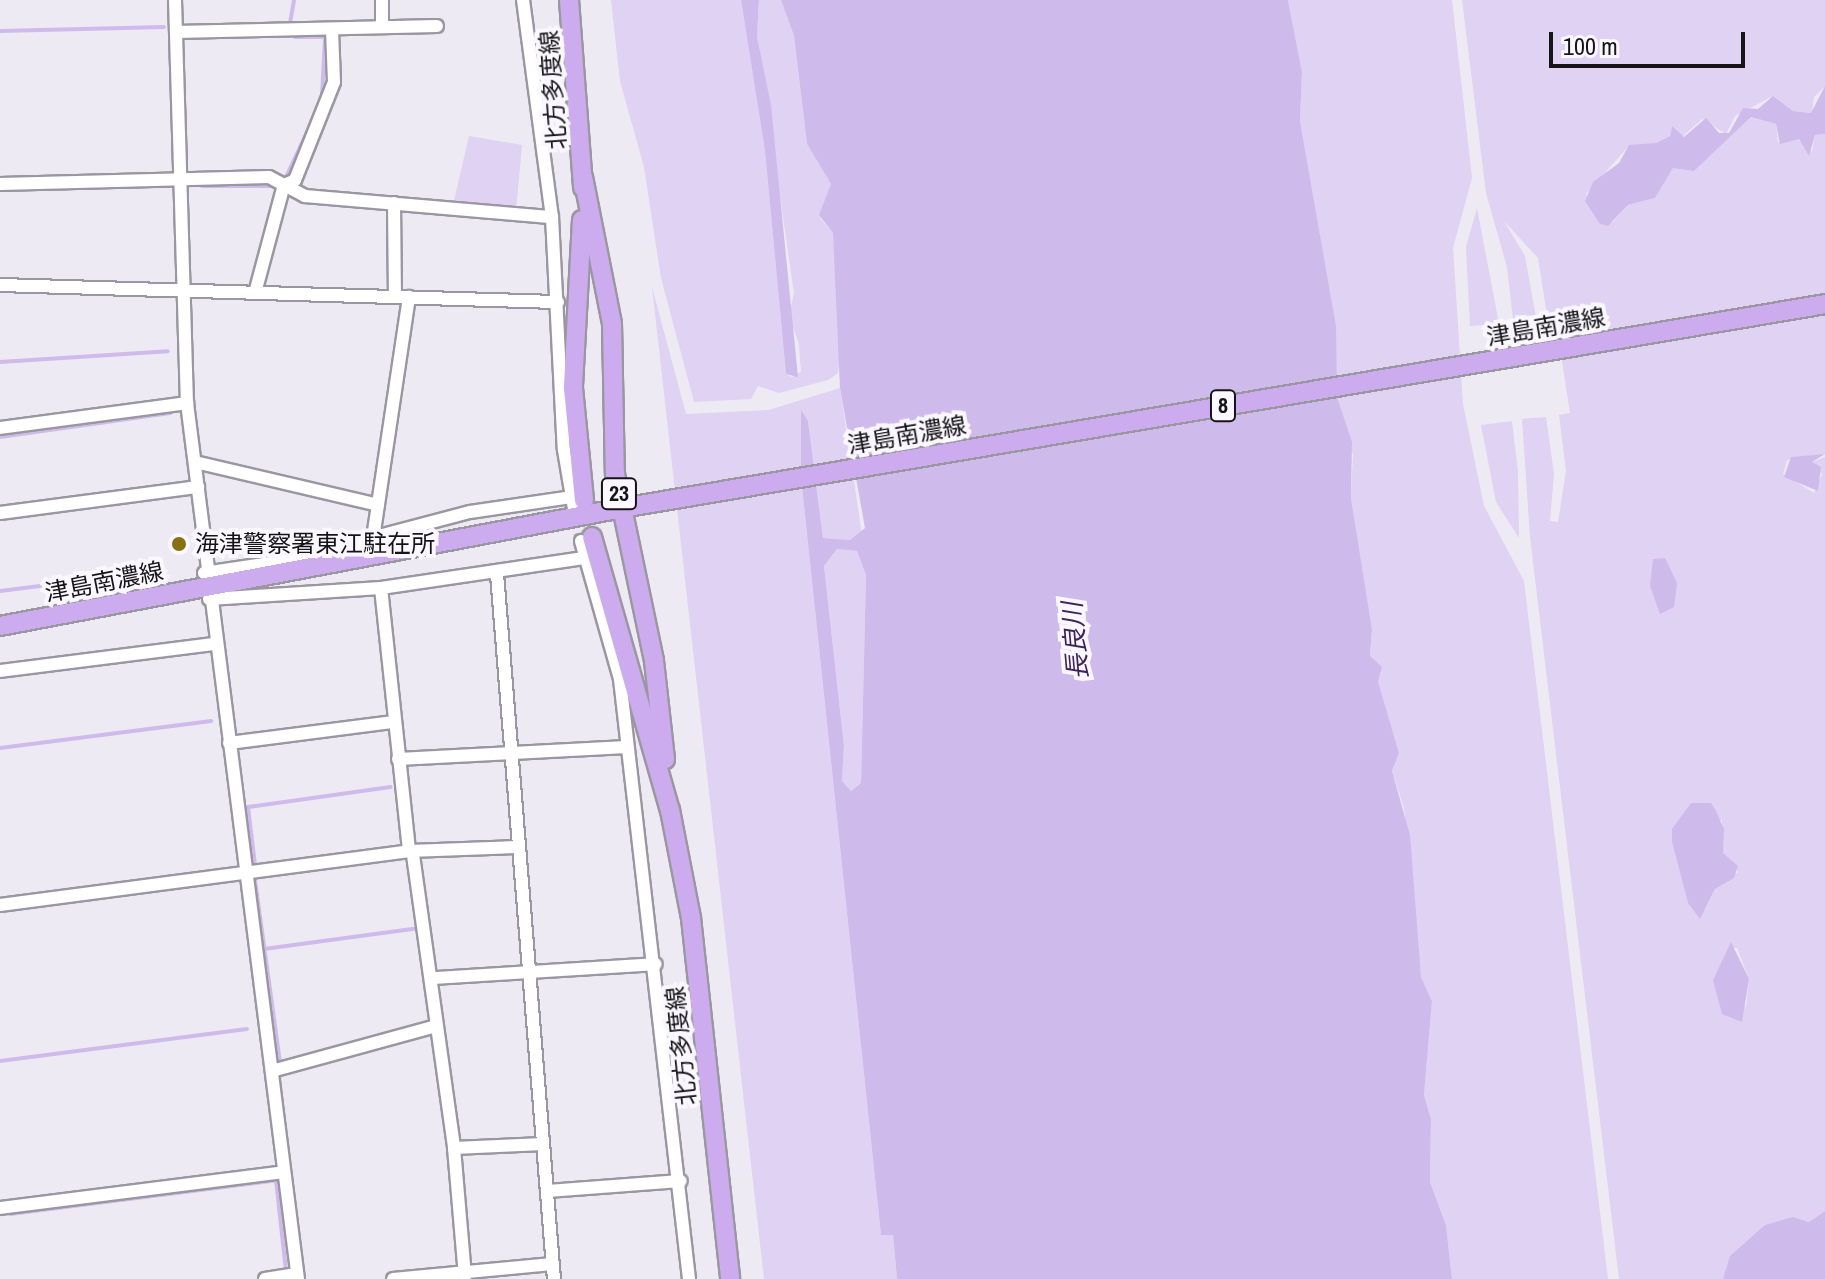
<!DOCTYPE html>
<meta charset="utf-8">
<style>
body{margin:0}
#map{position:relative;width:1825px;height:1279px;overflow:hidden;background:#edeaf3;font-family:"Archivo Narrow","Noto Sans JP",sans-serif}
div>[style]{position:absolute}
.green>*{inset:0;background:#dfd2f2}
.water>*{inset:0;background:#cfbbeb}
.stream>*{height:4px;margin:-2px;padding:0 2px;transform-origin:2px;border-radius:2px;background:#cfbbeb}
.minor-tunnel>*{height:12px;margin-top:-6px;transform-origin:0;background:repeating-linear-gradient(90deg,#cdcad2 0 12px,transparent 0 18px)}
.roads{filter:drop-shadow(2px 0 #9b97a0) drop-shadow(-2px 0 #9b97a0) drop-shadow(0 2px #9b97a0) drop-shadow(0 -2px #9b97a0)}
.minor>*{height:12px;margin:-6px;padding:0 6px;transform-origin:6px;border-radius:6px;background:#fff}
.primary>*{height:18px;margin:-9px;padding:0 9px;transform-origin:9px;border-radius:9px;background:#ccacef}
.dots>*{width:22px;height:22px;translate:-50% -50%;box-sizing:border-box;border:4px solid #faf7ff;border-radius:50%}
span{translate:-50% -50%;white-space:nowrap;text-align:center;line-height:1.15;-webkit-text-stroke:8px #faf7ff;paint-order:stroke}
.shield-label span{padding:2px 6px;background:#faf7ff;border:2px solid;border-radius:6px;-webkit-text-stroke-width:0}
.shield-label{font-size:22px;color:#151417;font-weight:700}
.street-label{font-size:24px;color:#151417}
.poi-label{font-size:24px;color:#151417}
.left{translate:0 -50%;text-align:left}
.water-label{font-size:26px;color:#3f235c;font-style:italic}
.scale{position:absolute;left:1549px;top:32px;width:196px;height:36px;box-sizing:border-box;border:4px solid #151417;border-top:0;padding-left:10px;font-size:24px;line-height:28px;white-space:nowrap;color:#151417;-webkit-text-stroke:6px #faf7ff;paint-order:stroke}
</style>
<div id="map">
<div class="green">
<i style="clip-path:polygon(611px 0,741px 0,765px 151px,786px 374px,792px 377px,801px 372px,799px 344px,789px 315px,794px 293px,757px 37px,759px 0,781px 0,794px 36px,807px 144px,831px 184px,820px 218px,833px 233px,842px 348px,838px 373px,828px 380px,779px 393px,758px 386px,751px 399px,694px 402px,661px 278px,644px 167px,620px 81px)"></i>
<i style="clip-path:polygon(1288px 0,1452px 0,1472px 178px,1453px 248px,1463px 404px,1484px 506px,1524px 581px,1608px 1279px,1452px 1279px,1446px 1225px,1430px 1182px,1431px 1119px,1424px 1095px,1432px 1001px,1421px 977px,1404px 808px,1392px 771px,1399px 753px,1377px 682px,1381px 673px,1370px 657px,1372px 629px,1351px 498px,1353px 455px,1337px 397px,1332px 304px,1300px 121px,1302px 72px)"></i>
<i style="clip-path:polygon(evenodd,1462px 0,1825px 0,1825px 86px,1814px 97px,1812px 113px,1793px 111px,1773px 96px,1735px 116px,1726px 134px,1702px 119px,1682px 137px,1672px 126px,1670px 136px,1656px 143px,1627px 148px,1586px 194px,1596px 216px,1612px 223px,1628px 205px,1655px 198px,1673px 168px,1700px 165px,1751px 117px,1776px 124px,1778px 142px,1796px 137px,1812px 152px,1815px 135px,1825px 134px,1825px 454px,1787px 460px,1783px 474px,1814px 493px,1822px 474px,1812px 462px,1825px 457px,1825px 1211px,1809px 1222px,1793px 1217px,1723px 1279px,1619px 1279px,1530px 537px,1522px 419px,1546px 417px,1554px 474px,1550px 521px,1558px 522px,1566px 471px,1559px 415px,1570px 413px,1555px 316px,1547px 315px,1538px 258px,1504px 221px,1525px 256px,1536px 318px,1513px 319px,1507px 267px,1486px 193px,1462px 0,1722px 820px,1723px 854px,1738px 872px,1715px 889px,1705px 910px,1688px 903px,1672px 841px,1722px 820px,1462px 0,1730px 948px,1737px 948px,1749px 979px,1746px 1007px,1713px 980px,1730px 948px)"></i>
<i style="clip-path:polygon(469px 136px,522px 145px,516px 210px,453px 205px)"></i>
<i style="clip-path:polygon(1477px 208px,1499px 324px,1470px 326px,1466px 247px)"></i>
<i style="clip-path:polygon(652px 287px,686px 414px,769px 410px,840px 388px,862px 535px,850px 540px,823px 538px,808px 421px,801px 477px,881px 1235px,893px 1234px,897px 1279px,764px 1279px)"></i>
<i style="clip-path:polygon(1512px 421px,1518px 472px,1519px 538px,1496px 502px,1481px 425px)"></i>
<i style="clip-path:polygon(837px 549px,857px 551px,866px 575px,861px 783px,851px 791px,842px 781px,844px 746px,824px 566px)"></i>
</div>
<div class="water">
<i style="clip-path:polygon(741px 0,759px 0,757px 37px,771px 105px,798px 377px,786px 374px,765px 151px)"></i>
<i style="clip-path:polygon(evenodd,781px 0,1288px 0,1302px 72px,1300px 121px,1336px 326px,1337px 397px,1352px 442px,1351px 498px,1372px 629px,1370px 656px,1382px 667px,1378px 682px,1399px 753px,1392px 771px,1410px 835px,1421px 977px,1432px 1001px,1424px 1095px,1431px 1119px,1430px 1182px,1446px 1225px,1452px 1279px,897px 1279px,893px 1235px,881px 1235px,801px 477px,801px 410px,808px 421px,823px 538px,850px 540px,865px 528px,840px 388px,833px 233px,819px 215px,831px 184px,807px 144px,794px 36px,781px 0,837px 549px,857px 551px,866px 575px,861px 783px,851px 791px,842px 781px,844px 746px,824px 566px,837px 549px)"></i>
<i style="clip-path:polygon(1825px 86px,1825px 134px,1815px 135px,1809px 156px,1799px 139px,1780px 144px,1776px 124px,1751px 117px,1694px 171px,1673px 168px,1655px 198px,1628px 205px,1608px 226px,1600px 224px,1585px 201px,1593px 182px,1619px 163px,1629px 145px,1656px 143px,1670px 136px,1672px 126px,1684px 137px,1706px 118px,1719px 133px,1729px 133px,1743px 108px,1758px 109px,1773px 96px,1793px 111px,1811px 113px)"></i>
<i style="clip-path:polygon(1825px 454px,1812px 462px,1821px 467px,1818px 491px,1784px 477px,1791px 457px)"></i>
<i style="clip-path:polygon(1665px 558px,1677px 583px,1674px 607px,1660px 614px,1650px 586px,1653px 559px)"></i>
<i style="clip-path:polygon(1691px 803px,1711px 803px,1716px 811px,1724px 829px,1723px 853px,1738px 866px,1734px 878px,1715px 889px,1700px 919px,1688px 903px,1672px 842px,1672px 829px)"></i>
<i style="clip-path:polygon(1731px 942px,1749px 979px,1742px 1022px,1722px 1014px,1713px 980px)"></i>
<i style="clip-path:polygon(1825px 1211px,1825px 1279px,1723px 1279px,1730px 1256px,1765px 1225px,1793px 1217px,1809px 1222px)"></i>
</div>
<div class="stream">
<i style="left:290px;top:23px;width:23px;rotate:-80deg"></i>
<i style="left:236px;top:25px;width:46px;rotate:-2.5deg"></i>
<i style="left:0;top:31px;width:164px;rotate:-1.4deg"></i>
<i style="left:295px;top:37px;width:30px"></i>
<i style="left:325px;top:37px;width:59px;rotate:92.9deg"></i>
<i style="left:287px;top:175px;width:54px;rotate:-64.9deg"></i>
<i style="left:202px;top:186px;width:72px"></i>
<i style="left:0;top:362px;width:168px;rotate:-3.7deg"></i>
<i style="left:0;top:437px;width:172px;rotate:-8deg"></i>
<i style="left:0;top:591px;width:121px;rotate:-7.1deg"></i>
<i style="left:0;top:748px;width:213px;rotate:-7.3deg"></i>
<i style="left:255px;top:865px;width:58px;rotate:-96.9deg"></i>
<i style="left:248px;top:807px;width:144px;rotate:-8deg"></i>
<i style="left:255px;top:880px;width:185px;rotate:82.2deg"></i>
<i style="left:264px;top:949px;width:157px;rotate:-7.7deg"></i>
<i style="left:0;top:1061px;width:249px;rotate:-7.4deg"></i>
<i style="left:279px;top:1076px;width:104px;rotate:83.9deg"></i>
<i style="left:276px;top:1180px;width:92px;rotate:83.7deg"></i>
<i style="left:10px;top:1214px;width:271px;rotate:-7.2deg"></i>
</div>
<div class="minor-tunnel">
<i style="left:575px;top:515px;width:27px;rotate:77deg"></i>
</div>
<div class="roads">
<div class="minor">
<i style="left:175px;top:0;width:403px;rotate:88.3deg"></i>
<i style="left:187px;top:403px;width:883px;rotate:82.78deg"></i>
<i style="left:382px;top:0;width:27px;rotate:90deg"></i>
<i style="left:523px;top:0;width:219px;rotate:82.4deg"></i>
<i style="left:552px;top:217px;width:233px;rotate:87.1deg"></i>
<i style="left:564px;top:450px;width:66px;rotate:80.4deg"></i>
<i style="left:176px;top:32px;width:261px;rotate:-1.3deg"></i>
<i style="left:0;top:184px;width:269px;rotate:-1.5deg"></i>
<i style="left:269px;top:177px;width:41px;rotate:27.8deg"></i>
<i style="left:305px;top:196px;width:248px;rotate:4.9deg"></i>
<i style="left:394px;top:203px;width:94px;rotate:89.4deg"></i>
<i style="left:0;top:285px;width:558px;rotate:1.75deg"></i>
<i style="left:255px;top:293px;width:112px;rotate:-75deg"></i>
<i style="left:284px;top:185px;width:12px;rotate:-24deg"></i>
<i style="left:295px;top:180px;width:105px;rotate:-68.3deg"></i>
<i style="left:334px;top:82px;width:53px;rotate:-92.2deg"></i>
<i style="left:0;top:428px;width:189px;rotate:-7.6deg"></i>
<i style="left:195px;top:462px;width:188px;rotate:13.2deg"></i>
<i style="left:0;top:513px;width:200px;rotate:-7.5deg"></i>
<i style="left:373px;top:538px;width:244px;rotate:-81.5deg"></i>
<i style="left:581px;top:541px;width:143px;rotate:74.2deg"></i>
<i style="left:620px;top:679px;width:604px;rotate:83.44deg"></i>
<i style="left:204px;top:573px;width:81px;rotate:-8.5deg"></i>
<i style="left:284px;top:561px;width:192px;rotate:-14.8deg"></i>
<i style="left:470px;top:512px;width:102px;rotate:-8.4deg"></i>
<i style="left:497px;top:574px;width:707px;rotate:85.38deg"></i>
<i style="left:381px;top:588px;width:264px;rotate:83.9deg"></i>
<i style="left:209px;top:599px;width:172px;rotate:-3.7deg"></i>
<i style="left:381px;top:588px;width:205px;rotate:-8.4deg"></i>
<i style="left:0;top:671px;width:217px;rotate:-7.2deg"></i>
<i style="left:229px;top:743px;width:166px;rotate:-7.3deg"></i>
<i style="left:398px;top:759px;width:229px;rotate:-3deg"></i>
<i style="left:413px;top:855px;width:296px;rotate:82deg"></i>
<i style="left:454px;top:1148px;width:89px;rotate:-2.6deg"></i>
<i style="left:0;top:905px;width:413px;rotate:-7.5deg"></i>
<i style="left:409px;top:851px;width:107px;rotate:-2.1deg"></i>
<i style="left:435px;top:978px;width:221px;rotate:-3.6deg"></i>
<i style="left:272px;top:1071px;width:170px;rotate:-15.3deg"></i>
<i style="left:454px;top:1148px;width:129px;rotate:85.1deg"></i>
<i style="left:547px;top:1191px;width:134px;rotate:-4.3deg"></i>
<i style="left:0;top:1208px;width:286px;rotate:-7.2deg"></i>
<i style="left:265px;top:1279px;width:32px;rotate:-9deg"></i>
<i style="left:393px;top:1279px;width:160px;rotate:-5.4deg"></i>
</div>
<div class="primary">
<i style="left:569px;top:0;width:188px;rotate:85.7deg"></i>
<i style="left:583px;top:177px;width:150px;rotate:78.8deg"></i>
<i style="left:612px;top:324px;width:150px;rotate:88.9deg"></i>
<i style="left:615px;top:474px;width:191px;rotate:78.2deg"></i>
<i style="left:654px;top:661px;width:99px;rotate:83.6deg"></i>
<i style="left:582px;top:220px;width:168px;rotate:93.1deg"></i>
<i style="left:573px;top:388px;width:113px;rotate:84.4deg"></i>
<i style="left:592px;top:537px;width:284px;rotate:74.1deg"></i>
<i style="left:670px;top:810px;width:110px;rotate:79deg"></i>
<i style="left:691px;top:918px;width:363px;rotate:83.8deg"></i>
<i style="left:0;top:626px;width:633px;rotate:-10.74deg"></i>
<i style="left:622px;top:508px;width:1220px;rotate:-9.62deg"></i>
</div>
</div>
<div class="dots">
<i style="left:179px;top:544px;background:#877011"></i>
</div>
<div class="shield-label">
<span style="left:1223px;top:406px">8</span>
<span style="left:619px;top:494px">23</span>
</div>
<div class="street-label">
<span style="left:553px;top:90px;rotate:-94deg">北方多度線</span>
<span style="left:1546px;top:327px;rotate:-10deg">津島南濃線</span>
<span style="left:907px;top:435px;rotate:-10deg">津島南濃線</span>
<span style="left:104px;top:582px;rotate:-11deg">津島南濃線</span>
<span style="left:681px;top:1046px;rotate:-96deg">北方多度線</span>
</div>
<div class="poi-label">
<span class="left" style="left:195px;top:544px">海津警察署東江駐在所</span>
</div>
<div class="water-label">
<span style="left:1075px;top:641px;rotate:-95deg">長良川</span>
</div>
<div class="scale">100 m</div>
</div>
